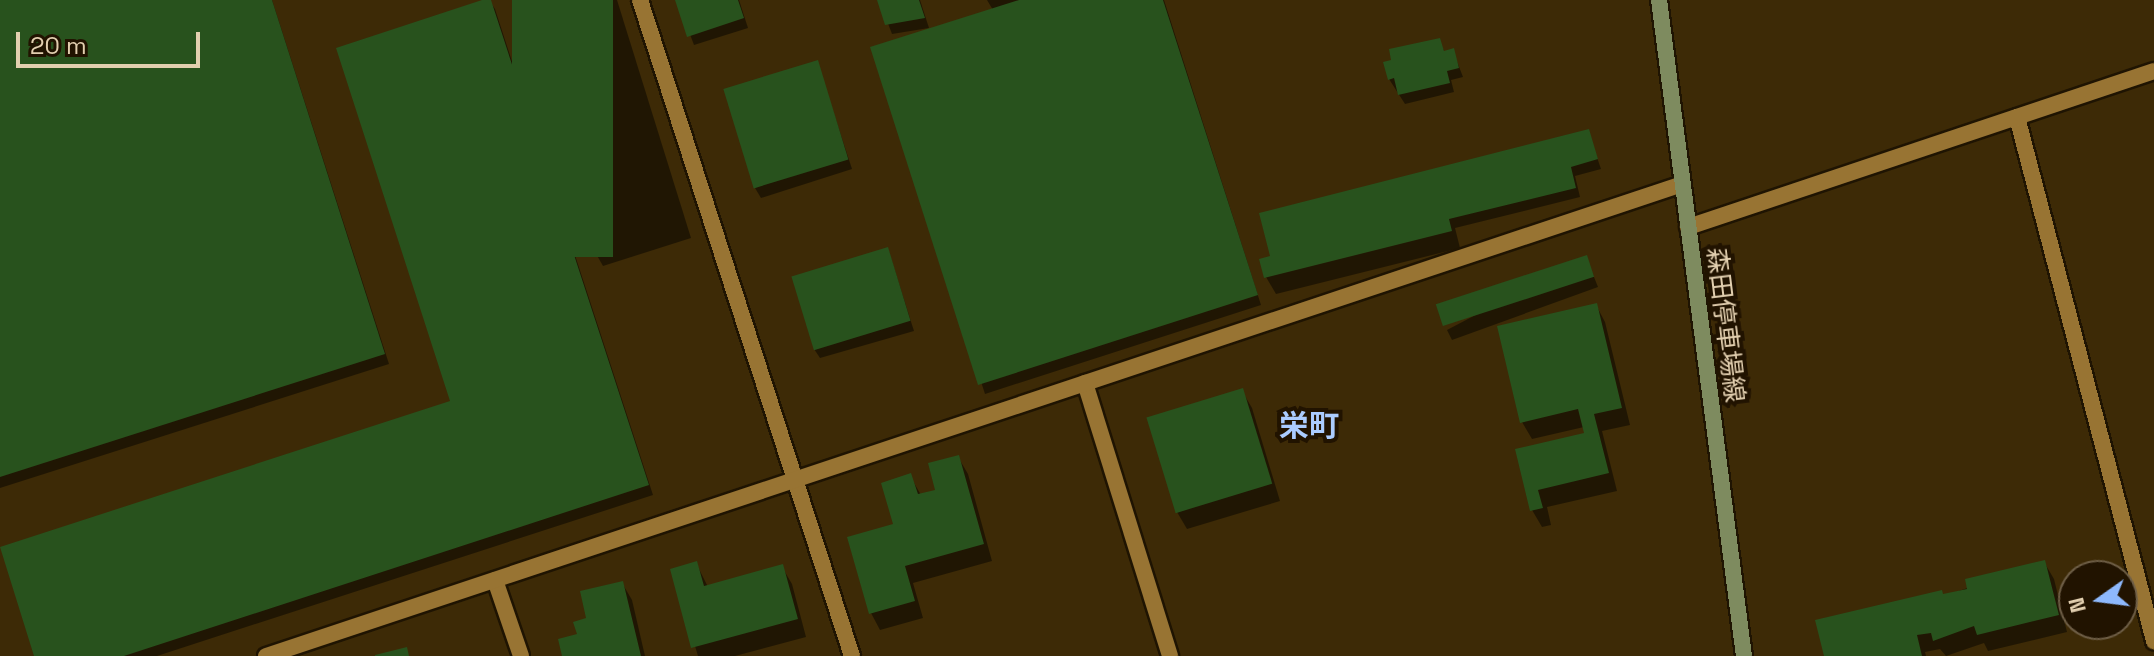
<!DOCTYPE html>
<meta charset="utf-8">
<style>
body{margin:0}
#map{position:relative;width:2154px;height:656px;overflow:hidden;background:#3d2a06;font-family:"Space Grotesk","Noto Sans JP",sans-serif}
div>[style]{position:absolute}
.shadow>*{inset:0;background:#0007}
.building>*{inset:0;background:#28521d;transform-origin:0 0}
.roads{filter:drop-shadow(2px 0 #1f1402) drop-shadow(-2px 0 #1f1402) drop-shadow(0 2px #1f1402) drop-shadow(0 -2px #1f1402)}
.minor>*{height:16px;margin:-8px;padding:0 8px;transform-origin:8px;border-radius:8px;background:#987433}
.secondary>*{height:16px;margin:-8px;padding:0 8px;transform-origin:8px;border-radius:8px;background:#7e8b5f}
span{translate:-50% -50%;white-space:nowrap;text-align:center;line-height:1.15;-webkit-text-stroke:8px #211300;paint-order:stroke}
.street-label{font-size:26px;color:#e2cfaf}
.quarter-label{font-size:30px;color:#abccff;font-weight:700}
.north{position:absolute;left:2058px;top:560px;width:80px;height:80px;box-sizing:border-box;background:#211300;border:2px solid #6e5e46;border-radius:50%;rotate:256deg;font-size:22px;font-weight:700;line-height:32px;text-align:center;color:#e2cfaf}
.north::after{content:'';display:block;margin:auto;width:28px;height:36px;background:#8eb9fd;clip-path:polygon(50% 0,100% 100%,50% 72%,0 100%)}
.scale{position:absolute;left:16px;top:32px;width:184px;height:36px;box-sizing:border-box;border:4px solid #e2cfaf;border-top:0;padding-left:10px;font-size:24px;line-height:28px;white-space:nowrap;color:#e2cfaf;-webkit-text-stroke:6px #211300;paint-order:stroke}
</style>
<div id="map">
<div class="shadow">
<i style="clip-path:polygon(0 0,272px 0,389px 364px,0 488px)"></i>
<i style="clip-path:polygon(489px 0,495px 9px,653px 495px,157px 656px,36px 656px,453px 402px)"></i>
<i style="clip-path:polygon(514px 0,617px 0,691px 238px,603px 266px,591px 245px)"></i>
<i style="clip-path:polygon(677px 0,739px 0,748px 28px,694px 45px)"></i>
<i style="clip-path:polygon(879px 0,920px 0,929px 28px,892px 34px)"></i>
<i style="clip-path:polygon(987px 0,1164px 0,1261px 305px,985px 394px,873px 49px,993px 10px)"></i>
<i style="clip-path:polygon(1439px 40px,1445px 53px,1453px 51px,1463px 77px,1451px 80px,1454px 92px,1405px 104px,1389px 79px)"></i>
<i style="clip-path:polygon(817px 62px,852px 169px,761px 198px,755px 188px)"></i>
<i style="clip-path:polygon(1588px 131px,1601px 169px,1575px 176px,1580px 197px,1455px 228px,1460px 248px,1276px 294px,1266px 277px)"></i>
<i style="clip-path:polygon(888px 249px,914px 331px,820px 358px,814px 349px)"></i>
<i style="clip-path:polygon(1586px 257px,1598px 287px,1452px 340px,1447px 330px)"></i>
<i style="clip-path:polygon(1596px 305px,1605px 322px,1630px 425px,1602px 431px,1617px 491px,1547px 507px,1551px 525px,1542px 527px,1532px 510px,1518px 450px,1586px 434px,1584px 427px,1532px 439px,1522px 422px)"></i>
<i style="clip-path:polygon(1242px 391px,1252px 408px,1280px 501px,1187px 529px,1177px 512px,1149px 420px)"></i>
<i style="clip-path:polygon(958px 457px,968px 474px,992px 561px,913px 583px,923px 618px,880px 630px,871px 613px,910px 476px,921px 495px,938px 491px)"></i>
<i style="clip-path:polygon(2044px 562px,2054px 579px,2067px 632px,1988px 651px,1984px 643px,1946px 656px,1940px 649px,1925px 652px,1926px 656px,1826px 656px,1944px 596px)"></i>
<i style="clip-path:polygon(696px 563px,708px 587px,782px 567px,792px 584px,806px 637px,735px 656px,698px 656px,672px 570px)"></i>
<i style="clip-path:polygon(622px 583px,632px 600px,645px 656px,564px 656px,589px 620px)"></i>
</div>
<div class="building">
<i style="clip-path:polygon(0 0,272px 0,385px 354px,0 477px)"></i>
<i style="clip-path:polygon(482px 0,491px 0,649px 485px,124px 656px,34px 656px,0 547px,450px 401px,336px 48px)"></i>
<i style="left:512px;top:0;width:101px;height:257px"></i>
<i style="clip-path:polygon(675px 0,738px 0,744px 18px,687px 37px)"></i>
<i style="clip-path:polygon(877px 0,919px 0,925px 18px,885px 25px)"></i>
<i style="clip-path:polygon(1019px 0,1163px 0,1258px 295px,978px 385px,870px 47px)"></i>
<i style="clip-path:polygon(1440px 38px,1444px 51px,1454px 48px,1459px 68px,1447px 71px,1450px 83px,1398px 95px,1394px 78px,1388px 80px,1383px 62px,1391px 60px,1389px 49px)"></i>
<i style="left:818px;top:60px;width:104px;height:99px;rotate:73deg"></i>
<i style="clip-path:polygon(1589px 129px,1598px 159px,1571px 167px,1576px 188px,1449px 219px,1452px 231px,1264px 278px,1259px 259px,1270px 256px,1259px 213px)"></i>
<i style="left:888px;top:247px;width:77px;height:101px;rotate:73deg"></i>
<i style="left:1587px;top:255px;width:23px;height:159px;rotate:72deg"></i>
<i style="clip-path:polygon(1597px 303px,1622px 408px,1594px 414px,1609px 473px,1538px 490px,1543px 508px,1530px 511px,1515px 449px,1584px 433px,1578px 409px,1520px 423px,1497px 326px)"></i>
<i style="left:1243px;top:388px;width:100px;height:101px;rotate:73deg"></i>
<i style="clip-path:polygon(959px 455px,984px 544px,905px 566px,915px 601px,869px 614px,847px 537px,893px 524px,881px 483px,911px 473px,918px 494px,935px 490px,928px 463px)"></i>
<i style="clip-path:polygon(2045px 560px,2059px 615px,1977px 635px,1974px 626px,1933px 641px,1931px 633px,1917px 635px,1922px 656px,1824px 656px,1815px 620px,1942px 590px,1943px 594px,1967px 589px,1965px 579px)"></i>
<i style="clip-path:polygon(697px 561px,704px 586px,783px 564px,798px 619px,691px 648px,670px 569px)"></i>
<i style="clip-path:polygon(623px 581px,641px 656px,562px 656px,558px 639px,577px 634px,573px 622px,586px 618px,580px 591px)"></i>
<i style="clip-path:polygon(407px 647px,409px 656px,375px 656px,375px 655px)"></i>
</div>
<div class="roads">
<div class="minor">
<i style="left:640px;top:0;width:689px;rotate:72.09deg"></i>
<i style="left:2017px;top:117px;width:542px;rotate:75.35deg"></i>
<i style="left:1688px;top:227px;width:491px;rotate:-18.5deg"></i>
<i style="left:1085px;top:383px;width:286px;rotate:72.7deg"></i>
<i style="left:495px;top:580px;width:80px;rotate:71.1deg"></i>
<i style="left:266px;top:656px;width:1493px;rotate:-18.43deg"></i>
</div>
<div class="secondary">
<i style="left:1659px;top:0;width:661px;rotate:82.62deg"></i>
</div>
</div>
<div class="street-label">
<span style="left:1725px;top:325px;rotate:83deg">森田停車場線</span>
</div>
<div class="quarter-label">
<span style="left:1309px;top:426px">栄町</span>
</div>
<div class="north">N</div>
<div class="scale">20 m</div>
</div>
